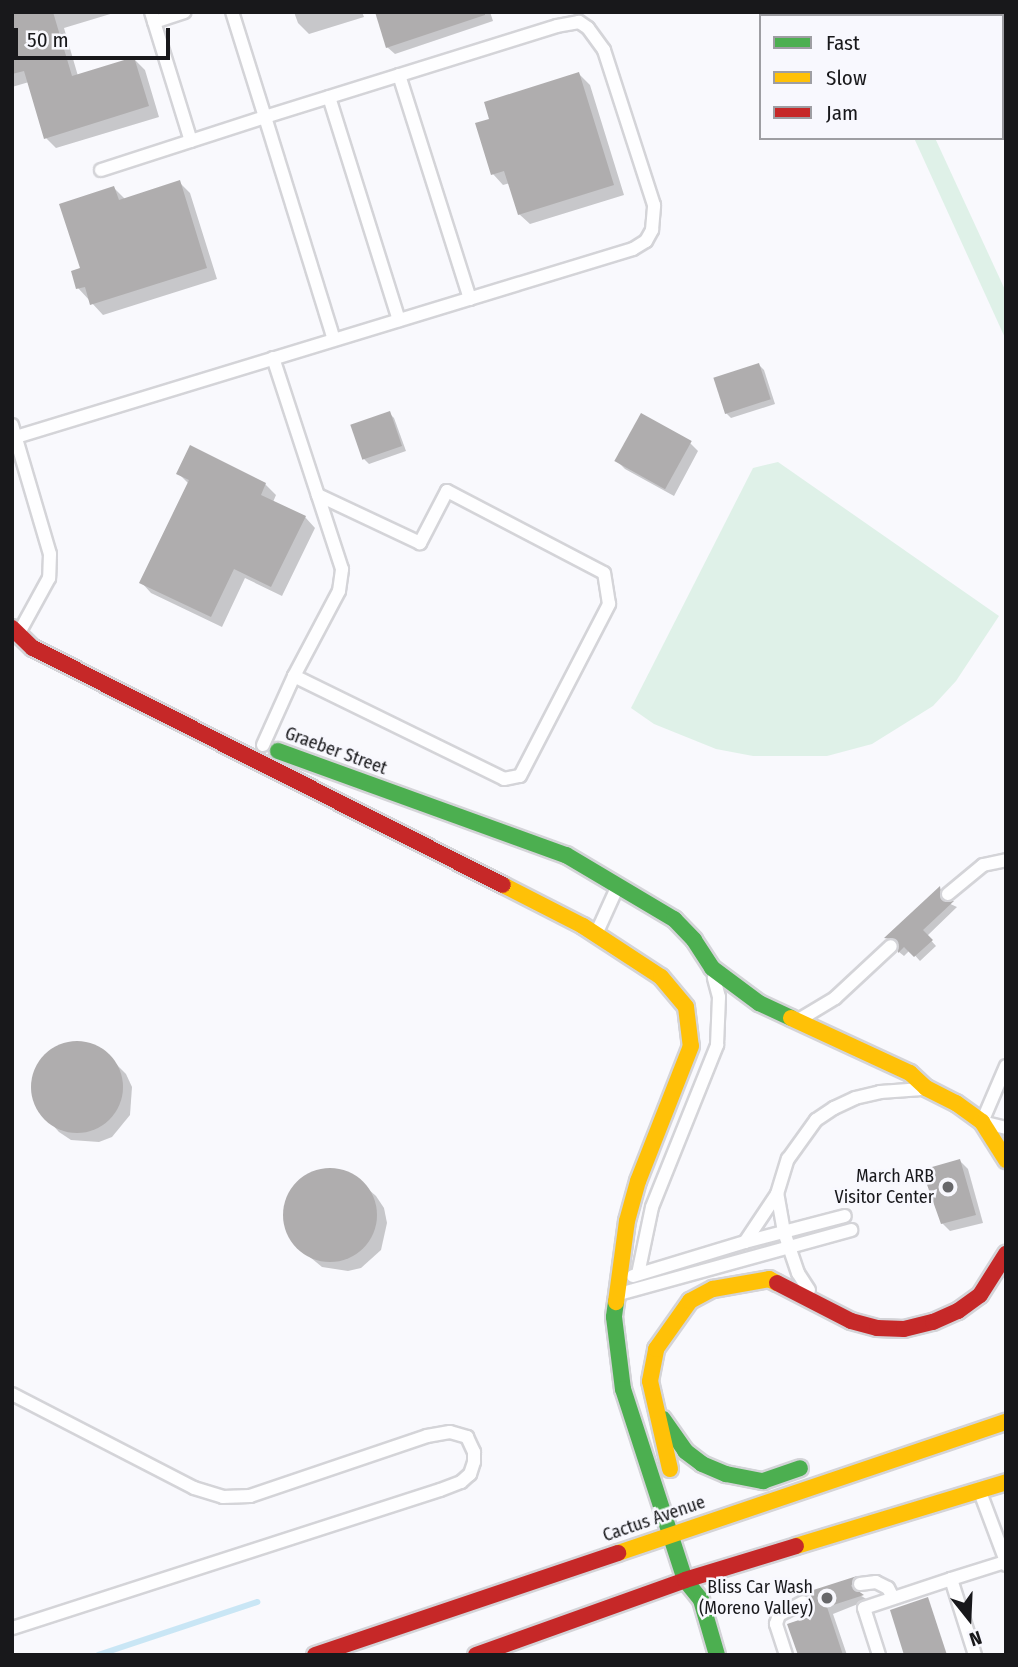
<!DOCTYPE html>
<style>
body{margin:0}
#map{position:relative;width:1018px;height:1667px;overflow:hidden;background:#f9f9fd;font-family:"Fira Sans Condensed",sans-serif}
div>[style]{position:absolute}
.green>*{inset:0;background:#dff1e8}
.shadow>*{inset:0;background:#0003}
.stream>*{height:6px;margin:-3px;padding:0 3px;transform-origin:3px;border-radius:3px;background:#c9e6f5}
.building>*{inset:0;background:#afadae;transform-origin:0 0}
.round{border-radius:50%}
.roads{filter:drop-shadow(2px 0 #d4d4d8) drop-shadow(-2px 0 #d4d4d8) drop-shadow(0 2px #d4d4d8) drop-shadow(0 -2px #d4d4d8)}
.lane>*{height:12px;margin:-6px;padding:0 6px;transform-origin:6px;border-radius:6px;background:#fefeff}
.fast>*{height:16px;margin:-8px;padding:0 8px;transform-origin:8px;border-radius:8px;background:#4caf50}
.slow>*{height:16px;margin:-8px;padding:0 8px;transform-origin:8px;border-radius:8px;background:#ffc107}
.jam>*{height:16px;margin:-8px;padding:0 8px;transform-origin:8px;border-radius:8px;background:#c62828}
.dots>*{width:19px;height:19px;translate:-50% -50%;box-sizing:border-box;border:4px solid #f8f8fe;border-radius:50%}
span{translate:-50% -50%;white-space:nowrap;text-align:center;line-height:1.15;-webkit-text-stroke:5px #f8f8fe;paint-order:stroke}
.street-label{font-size:18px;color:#18181b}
.poi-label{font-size:18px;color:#18181b}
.right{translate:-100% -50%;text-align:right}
.frame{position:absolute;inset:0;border:14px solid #18181b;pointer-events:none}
.legend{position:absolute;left:759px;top:14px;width:245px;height:126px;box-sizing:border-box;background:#f8f8fe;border:2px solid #9e9ea3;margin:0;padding:9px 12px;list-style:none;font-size:21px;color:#18181b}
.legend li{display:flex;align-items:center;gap:14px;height:35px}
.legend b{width:35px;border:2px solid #9e9ea3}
.north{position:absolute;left:934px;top:1583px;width:70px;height:70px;-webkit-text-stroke:5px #f8f8fe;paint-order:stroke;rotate:162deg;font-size:19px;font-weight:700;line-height:28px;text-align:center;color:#18181b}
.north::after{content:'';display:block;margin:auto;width:24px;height:32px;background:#18181b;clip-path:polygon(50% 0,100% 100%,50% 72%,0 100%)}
.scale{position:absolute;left:14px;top:28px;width:156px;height:32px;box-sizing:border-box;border:4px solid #18181b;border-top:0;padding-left:9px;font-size:21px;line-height:24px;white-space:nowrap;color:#18181b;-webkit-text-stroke:5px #f8f8fe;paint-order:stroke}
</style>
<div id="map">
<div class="green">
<i style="clip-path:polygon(914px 138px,935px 138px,1006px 292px,1006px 340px)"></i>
<i style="clip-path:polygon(778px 462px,999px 616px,956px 681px,933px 706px,872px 744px,827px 756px,753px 756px,716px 749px,654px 724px,631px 708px,753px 468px)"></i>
</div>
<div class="shadow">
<i style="clip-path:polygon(12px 12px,117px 12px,64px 28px,78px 76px,134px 59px,145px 70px,159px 117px,56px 148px,46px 138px,29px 82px,12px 87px,12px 60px,16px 59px,12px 46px)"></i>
<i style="clip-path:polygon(294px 12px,362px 12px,364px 17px,309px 34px,298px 23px)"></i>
<i style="clip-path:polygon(377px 12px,490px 12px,493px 21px,395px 54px,387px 47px)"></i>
<i style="clip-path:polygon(579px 74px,590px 85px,624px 195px,530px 224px,519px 214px,510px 183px,503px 185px,493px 174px,492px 120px)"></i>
<i style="clip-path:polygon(179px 182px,190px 193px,217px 279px,103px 315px,78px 288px,82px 269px,114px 188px,125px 199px)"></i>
<i style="clip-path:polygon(759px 365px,764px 370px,775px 404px,731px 418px,726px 413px)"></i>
<i style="clip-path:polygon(389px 413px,394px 418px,406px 451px,369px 464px,364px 459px)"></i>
<i style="clip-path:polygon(690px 443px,698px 451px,674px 496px,625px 469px,617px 461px)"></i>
<i style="clip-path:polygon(191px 447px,265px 484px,276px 495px,273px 502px,305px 517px,315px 528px,282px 596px,245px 578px,222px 627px,151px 593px,141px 582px,189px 484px,178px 473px)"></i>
<i style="clip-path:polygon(940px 889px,945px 893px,946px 902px,957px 907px,927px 936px,936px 946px,920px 961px,910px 950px,904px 956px,899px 952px,899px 943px,887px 938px)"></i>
<i style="clip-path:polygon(76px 1043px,91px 1045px,115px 1063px,126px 1074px,132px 1087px,130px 1115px,112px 1137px,99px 1142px,71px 1140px,59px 1132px,38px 1109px,33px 1094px,39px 1066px,48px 1054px,61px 1046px)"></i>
<i style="clip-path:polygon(960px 1161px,968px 1169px,983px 1223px,950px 1231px,942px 1223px)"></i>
<i style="clip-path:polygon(322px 1170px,352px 1175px,376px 1196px,384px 1208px,387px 1223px,381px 1250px,361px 1268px,348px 1271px,322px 1267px,299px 1248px,286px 1225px,288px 1197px,296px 1185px)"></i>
<i style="clip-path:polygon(856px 1578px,863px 1585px,858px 1594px,868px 1600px,833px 1614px,847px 1655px,800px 1655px,814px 1601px,807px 1594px)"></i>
</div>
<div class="stream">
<i style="left:98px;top:1655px;width:168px;rotate:-18.4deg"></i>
</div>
<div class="building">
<i style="clip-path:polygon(12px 12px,53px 12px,72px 76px,134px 57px,149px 106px,44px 139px,24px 71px,12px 74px,12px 58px,18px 56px,12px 36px)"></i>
<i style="clip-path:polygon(375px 12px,485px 12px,485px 15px,386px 48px)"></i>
<i style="clip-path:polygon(579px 72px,614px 185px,518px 215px,504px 171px,491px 175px,475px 123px,489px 119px,484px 102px)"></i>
<i style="clip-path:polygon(180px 180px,207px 268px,90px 305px,85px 287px,76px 289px,71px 271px,80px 268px,59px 204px,114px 186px,119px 200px)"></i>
<i style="left:759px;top:363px;width:38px;height:48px;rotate:72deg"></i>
<i style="left:390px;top:411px;width:37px;height:42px;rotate:71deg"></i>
<i style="left:641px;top:413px;width:58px;height:55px;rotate:29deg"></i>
<i style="clip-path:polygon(190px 445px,266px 483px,261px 495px,306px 516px,271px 587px,234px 569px,211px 617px,139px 583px,189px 480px,176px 474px)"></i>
<i style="clip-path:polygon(940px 886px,942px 900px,954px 901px,923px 930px,933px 940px,914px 957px,904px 947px,898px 953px,897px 940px,884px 938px)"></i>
<i class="round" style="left:31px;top:1041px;width:92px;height:92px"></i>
<i style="clip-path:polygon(960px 1159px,976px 1215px,941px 1224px,925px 1179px,934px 1177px,932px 1167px)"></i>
<i class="round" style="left:283px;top:1168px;width:94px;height:94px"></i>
<i style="clip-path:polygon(857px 1576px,851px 1586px,864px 1595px,827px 1607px,843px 1655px,798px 1655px,787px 1624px,808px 1617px,806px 1610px,812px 1602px,804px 1593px)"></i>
<i style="clip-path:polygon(928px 1597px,947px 1655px,904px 1655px,890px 1610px)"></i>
</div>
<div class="roads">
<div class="lane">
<i style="left:151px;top:12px;width:135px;rotate:72.8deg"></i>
<i style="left:154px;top:22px;width:32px;rotate:-18deg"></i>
<i style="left:399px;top:75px;width:235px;rotate:72.4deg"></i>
<i style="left:329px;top:97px;width:234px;rotate:72.6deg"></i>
<i style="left:101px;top:170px;width:172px;rotate:-17.9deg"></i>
<i style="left:265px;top:117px;width:233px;rotate:72.8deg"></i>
<i style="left:12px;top:425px;width:134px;rotate:73.6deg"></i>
<i style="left:50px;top:554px;width:24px;rotate:92deg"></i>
<i style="left:49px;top:578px;width:60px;rotate:118.7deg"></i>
<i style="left:16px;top:437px;width:645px;rotate:-16.95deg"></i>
<i style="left:633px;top:249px;width:15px;rotate:-32deg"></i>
<i style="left:646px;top:241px;width:13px;rotate:-61deg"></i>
<i style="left:652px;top:230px;width:25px;rotate:-85deg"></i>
<i style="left:654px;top:205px;width:163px;rotate:-107.9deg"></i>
<i style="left:604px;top:50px;width:27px;rotate:-126deg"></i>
<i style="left:588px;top:28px;width:11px;rotate:-146deg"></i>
<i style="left:579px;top:22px;width:22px;rotate:170deg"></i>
<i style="left:557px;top:26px;width:306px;rotate:162.7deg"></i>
<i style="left:265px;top:117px;width:110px;rotate:-107.4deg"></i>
<i style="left:294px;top:676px;width:234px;rotate:26.1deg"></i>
<i style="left:504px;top:779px;width:16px;rotate:-11deg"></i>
<i style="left:520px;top:776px;width:194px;rotate:-62.6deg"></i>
<i style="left:609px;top:604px;width:31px;rotate:-99deg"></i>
<i style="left:604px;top:573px;width:177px;rotate:-152.4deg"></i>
<i style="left:447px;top:491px;width:59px;rotate:117.4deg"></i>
<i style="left:420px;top:543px;width:113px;rotate:-154.8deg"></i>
<i style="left:263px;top:745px;width:76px;rotate:-65.8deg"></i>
<i style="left:294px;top:676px;width:96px;rotate:-62.1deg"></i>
<i style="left:339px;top:591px;width:22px;rotate:-82deg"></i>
<i style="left:342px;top:569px;width:222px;rotate:-108.1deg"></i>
<i style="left:948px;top:894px;width:45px;rotate:-39.6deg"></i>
<i style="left:983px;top:865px;width:24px;rotate:-12deg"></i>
<i style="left:597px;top:932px;width:48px;rotate:-65.6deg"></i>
<i style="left:802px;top:1018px;width:39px;rotate:-31deg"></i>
<i style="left:835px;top:998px;width:76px;rotate:-42.9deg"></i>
<i style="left:1006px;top:1066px;width:61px;rotate:113.2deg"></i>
<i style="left:982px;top:1122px;width:25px;rotate:14deg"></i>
<i style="left:745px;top:1242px;width:58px;rotate:-56.3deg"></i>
<i style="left:638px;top:1274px;width:68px;rotate:-78.2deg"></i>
<i style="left:652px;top:1207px;width:175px;rotate:-68.1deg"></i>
<i style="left:717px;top:1045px;width:48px;rotate:-87.6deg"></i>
<i style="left:719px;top:997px;width:20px;rotate:-105deg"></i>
<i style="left:633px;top:1276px;width:117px;rotate:-16.9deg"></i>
<i style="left:745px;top:1242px;width:103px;rotate:-14.6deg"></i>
<i style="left:809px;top:1290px;width:20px;rotate:-123deg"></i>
<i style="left:798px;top:1273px;width:43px;rotate:-108.9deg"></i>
<i style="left:784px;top:1232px;width:39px;rotate:-100deg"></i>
<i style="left:777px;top:1194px;width:37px;rotate:-73deg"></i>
<i style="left:788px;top:1159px;width:48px;rotate:-54.3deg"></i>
<i style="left:816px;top:1120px;width:22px;rotate:-34deg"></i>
<i style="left:834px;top:1108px;width:23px;rotate:-25deg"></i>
<i style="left:855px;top:1098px;width:26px;rotate:-13deg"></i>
<i style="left:880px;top:1092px;width:39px;rotate:-4deg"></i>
<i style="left:619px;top:1294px;width:241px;rotate:-15.4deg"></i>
<i style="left:12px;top:1394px;width:205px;rotate:27.3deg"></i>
<i style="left:194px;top:1488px;width:30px;rotate:17deg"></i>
<i style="left:223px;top:1497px;width:27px;rotate:-2deg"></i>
<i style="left:250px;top:1496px;width:187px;rotate:-18.7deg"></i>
<i style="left:427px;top:1436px;width:23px;rotate:-10deg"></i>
<i style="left:450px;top:1432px;width:18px;rotate:16deg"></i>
<i style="left:467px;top:1437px;width:17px;rotate:65deg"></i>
<i style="left:474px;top:1452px;width:10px;rotate:90deg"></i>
<i style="left:474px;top:1462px;width:13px;rotate:108deg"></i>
<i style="left:470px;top:1474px;width:12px;rotate:138deg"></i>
<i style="left:461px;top:1482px;width:22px;rotate:159deg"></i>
<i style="left:440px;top:1490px;width:450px;rotate:162.1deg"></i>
<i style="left:980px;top:1492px;width:74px;rotate:69.4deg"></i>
<i style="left:951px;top:1579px;width:57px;rotate:-17.5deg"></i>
<i style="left:1005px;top:1562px;width:3px;rotate:72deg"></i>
<i style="left:860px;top:1584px;width:16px;rotate:-7deg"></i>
<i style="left:876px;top:1582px;width:13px;rotate:27deg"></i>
<i style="left:888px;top:1588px;width:11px;rotate:63deg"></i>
<i style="left:786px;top:1655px;width:33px;rotate:-108deg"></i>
<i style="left:776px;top:1624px;width:9px;rotate:-72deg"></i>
<i style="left:779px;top:1615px;width:27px;rotate:-28deg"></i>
<i style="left:879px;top:1655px;width:49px;rotate:-107.7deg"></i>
<i style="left:864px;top:1608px;width:92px;rotate:-18.4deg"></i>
<i style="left:951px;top:1579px;width:80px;rotate:72.5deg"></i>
</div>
<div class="fast">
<i style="left:278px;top:751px;width:306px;rotate:19.9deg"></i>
<i style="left:566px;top:855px;width:126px;rotate:30.7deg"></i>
<i style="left:674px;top:919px;width:29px;rotate:46deg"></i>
<i style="left:694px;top:940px;width:33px;rotate:57deg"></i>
<i style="left:712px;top:968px;width:59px;rotate:36.7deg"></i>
<i style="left:759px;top:1003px;width:35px;rotate:25deg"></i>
<i style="left:616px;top:1302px;width:15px;rotate:98deg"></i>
<i style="left:614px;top:1317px;width:73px;rotate:82.9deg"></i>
<i style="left:623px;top:1389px;width:201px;rotate:72deg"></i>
<i style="left:685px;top:1580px;width:26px;rotate:51deg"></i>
<i style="left:701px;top:1600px;width:57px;rotate:73.8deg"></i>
<i style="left:663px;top:1419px;width:39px;rotate:55deg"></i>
<i style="left:685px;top:1451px;width:21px;rotate:37deg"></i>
<i style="left:702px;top:1464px;width:26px;rotate:23deg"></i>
<i style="left:726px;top:1474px;width:38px;rotate:11deg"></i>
<i style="left:763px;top:1481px;width:39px;rotate:-19deg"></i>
</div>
<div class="slow">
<i style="left:503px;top:885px;width:90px;rotate:27.1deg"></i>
<i style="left:583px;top:926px;width:93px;rotate:33.2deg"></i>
<i style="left:661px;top:977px;width:39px;rotate:50deg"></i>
<i style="left:686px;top:1007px;width:39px;rotate:83deg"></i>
<i style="left:691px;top:1046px;width:145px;rotate:111.4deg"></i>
<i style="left:638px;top:1181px;width:41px;rotate:105.4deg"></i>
<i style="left:627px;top:1221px;width:82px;rotate:97.7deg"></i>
<i style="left:791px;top:1018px;width:131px;rotate:24.8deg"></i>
<i style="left:910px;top:1073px;width:22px;rotate:43deg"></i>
<i style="left:926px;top:1088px;width:34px;rotate:27deg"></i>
<i style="left:956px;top:1103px;width:32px;rotate:36deg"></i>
<i style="left:982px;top:1122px;width:45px;rotate:57.7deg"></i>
<i style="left:670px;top:1469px;width:90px;rotate:-102.8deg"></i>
<i style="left:650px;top:1381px;width:33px;rotate:-79deg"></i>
<i style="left:656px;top:1349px;width:59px;rotate:-54.7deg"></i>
<i style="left:690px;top:1301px;width:26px;rotate:-28deg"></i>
<i style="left:713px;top:1289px;width:57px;rotate:-10.1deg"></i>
<i style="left:769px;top:1279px;width:9px;rotate:27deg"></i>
<i style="left:796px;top:1546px;width:220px;rotate:-16.9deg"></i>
<i style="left:618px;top:1553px;width:410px;rotate:-18.7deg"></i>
</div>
<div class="jam">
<i style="left:12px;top:628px;width:29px;rotate:44deg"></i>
<i style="left:33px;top:648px;width:526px;rotate:26.76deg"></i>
<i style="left:777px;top:1283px;width:83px;rotate:27.2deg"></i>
<i style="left:851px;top:1321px;width:27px;rotate:15deg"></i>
<i style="left:877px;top:1328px;width:27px;rotate:2deg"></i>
<i style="left:904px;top:1329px;width:30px;rotate:-14deg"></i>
<i style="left:933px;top:1322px;width:27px;rotate:-24deg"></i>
<i style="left:958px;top:1311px;width:27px;rotate:-36deg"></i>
<i style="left:980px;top:1295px;width:49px;rotate:-57.6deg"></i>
<i style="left:315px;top:1655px;width:320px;rotate:-18.6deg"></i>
<i style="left:476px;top:1655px;width:222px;rotate:-19.7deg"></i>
<i style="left:685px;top:1580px;width:116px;rotate:-17deg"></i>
</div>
</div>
<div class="dots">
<i style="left:948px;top:1187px;background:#67676a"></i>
<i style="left:827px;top:1598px;background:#67676a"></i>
</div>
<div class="street-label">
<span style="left:336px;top:751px;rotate:20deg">Graeber Street</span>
<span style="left:654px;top:1519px;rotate:-19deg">Cactus Avenue</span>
</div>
<div class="poi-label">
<span class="right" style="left:934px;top:1187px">March ARB<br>Visitor Center</span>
<span class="right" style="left:813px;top:1598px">Bliss Car Wash<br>(Moreno Valley)</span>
</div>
<div class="frame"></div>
<ul class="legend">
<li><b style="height:9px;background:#4caf50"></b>Fast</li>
<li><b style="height:9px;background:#ffc107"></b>Slow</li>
<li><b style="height:9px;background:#c62828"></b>Jam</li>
</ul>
<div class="north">N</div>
<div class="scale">50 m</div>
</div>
